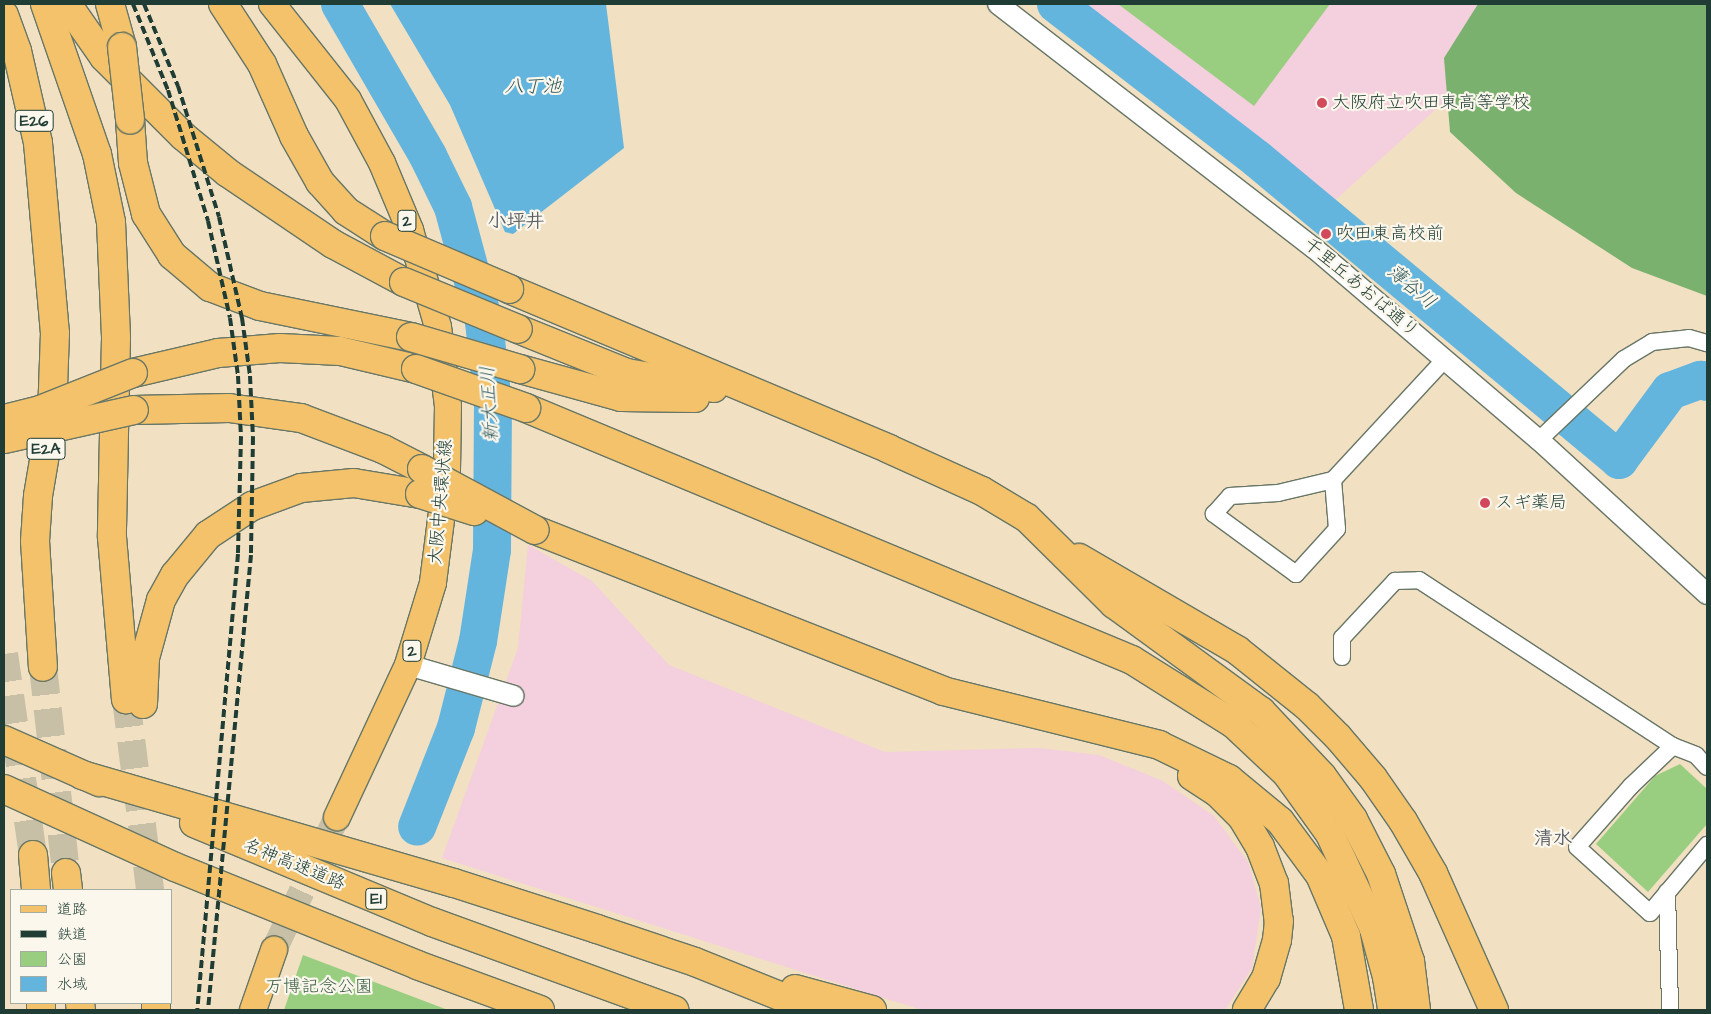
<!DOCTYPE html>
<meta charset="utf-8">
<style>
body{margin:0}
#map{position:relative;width:1711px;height:1014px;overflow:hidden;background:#f1e0c2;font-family:"Architects Daughter","Klee One",sans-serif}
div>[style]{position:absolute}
.built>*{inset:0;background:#f4cfdd}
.green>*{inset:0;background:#99ce80}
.forest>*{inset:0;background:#7ab16e}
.water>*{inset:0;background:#63b5de}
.river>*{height:38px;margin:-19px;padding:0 19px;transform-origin:19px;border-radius:19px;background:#63b5de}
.primary-tunnel>*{height:26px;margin-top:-13px;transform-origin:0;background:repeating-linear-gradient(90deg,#c7bfa6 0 26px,transparent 0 39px)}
.motorway-tunnel>*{height:28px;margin-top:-14px;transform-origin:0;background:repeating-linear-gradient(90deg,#c7bfa6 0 28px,transparent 0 42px)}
.roads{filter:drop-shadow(1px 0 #687666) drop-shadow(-1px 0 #687666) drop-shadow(0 1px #687666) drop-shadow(0 -1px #687666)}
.minor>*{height:16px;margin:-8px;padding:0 8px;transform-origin:8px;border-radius:8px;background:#fff}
.tertiary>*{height:20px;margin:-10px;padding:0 10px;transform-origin:10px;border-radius:10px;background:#fff}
.primary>*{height:26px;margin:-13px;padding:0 13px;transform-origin:13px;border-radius:13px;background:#f3c26a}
.motorway>*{height:28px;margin:-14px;padding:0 14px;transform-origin:14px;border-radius:14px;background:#f3c26a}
.rail>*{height:4px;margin-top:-2px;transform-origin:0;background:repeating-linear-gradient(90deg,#1f3d34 0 8px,transparent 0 12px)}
.bridges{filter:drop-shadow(1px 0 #687666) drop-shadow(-1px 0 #687666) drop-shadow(0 1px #687666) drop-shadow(0 -1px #687666)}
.motorway-bridge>*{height:28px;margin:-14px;padding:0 14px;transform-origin:14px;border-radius:14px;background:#f3c26a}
.dots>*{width:14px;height:14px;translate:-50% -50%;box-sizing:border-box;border:2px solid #fbf7ec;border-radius:50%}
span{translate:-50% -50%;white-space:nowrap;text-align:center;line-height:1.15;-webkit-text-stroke:4.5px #fbf7ec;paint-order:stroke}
.shield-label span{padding:1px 4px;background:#fbf7ec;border:1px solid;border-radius:4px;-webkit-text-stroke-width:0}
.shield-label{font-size:16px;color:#1f3d34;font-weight:700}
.poi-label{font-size:18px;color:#1f3d34}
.left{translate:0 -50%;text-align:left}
.street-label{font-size:18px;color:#1f3d34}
.park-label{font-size:18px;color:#3e6147}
.water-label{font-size:19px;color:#305b5e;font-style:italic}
.neighbourhood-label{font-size:19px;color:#5d6168;font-weight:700}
.frame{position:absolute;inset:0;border:5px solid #1f3d34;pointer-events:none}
.legend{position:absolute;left:10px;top:889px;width:162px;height:115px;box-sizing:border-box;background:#fbf7ec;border:1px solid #a3ada2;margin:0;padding:6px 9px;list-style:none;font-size:15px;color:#1f3d34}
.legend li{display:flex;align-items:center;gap:10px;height:25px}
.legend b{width:25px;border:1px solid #a3ada2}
</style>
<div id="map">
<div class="built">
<i style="clip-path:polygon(1071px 4px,1552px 4px,1332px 203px)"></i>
<i style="clip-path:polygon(528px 545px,592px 581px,669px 665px,885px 752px,1039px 748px,1099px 755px,1163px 781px,1214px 816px,1248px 862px,1261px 908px,1252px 968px,1225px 1010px,922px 1010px,442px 858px,518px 648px)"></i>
</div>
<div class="green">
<i style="clip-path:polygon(1118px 4px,1330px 4px,1254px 106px)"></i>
<i style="clip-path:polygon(1680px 764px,1707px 789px,1707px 824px,1648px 892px,1596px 844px,1655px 776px)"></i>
<i style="clip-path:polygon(303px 955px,448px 1010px,284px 1010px)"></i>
</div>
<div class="forest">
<i style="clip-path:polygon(1478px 4px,1707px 4px,1707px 296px,1632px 268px,1516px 193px,1450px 132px,1444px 58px)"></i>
</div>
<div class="water">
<i style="clip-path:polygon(390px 4px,606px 4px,624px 148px,513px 234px,505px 232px,450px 105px)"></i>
</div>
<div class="river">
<i style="left:340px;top:4px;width:176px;rotate:59.9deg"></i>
<i style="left:428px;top:156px;width:57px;rotate:63.9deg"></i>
<i style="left:453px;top:207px;width:119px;rotate:74.9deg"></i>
<i style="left:484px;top:322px;width:82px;rotate:83.7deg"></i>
<i style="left:493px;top:404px;width:146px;rotate:90.4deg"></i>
<i style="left:492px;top:550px;width:92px;rotate:98.7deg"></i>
<i style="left:478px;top:641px;width:90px;rotate:104.2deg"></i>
<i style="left:456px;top:728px;width:106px;rotate:111.5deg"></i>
<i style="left:1056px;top:4px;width:254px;rotate:37.6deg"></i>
<i style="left:1257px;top:159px;width:471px;rotate:39.7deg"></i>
<i style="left:1619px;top:460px;width:86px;rotate:-53.5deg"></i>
<i style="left:1670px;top:391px;width:33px;rotate:-20deg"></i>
<i style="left:1701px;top:380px;width:6px;rotate:18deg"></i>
</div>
<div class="primary-tunnel">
<i style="left:274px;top:950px;width:147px;rotate:-64.7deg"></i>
</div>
<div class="motorway-tunnel">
<i style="left:4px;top:654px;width:203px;rotate:81.8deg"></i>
<i style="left:43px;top:667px;width:207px;rotate:83.6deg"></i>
<i style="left:126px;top:699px;width:193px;rotate:82.8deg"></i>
</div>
<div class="roads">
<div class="minor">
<i style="left:1539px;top:440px;width:117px;rotate:-43.6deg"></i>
<i style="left:1624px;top:359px;width:33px;rotate:-31deg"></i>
<i style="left:1652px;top:342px;width:37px;rotate:-6deg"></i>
<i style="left:1689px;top:338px;width:19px;rotate:16deg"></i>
<i style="left:1333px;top:480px;width:49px;rotate:85.3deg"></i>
<i style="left:1337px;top:529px;width:61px;rotate:132.3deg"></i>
<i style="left:1296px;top:574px;width:102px;rotate:-143.8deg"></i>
<i style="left:1214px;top:514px;width:24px;rotate:-48deg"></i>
<i style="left:1230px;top:496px;width:48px;rotate:-3.6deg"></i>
<i style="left:1278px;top:493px;width:57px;rotate:-13.3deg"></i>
<i style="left:1333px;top:480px;width:165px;rotate:-47.2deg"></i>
<i style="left:1342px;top:657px;width:19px;rotate:-90deg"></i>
<i style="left:1342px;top:638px;width:78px;rotate:-47.1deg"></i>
<i style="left:1395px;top:581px;width:24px;rotate:-2deg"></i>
<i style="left:1419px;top:580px;width:303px;rotate:33.2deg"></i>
<i style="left:1707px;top:767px;width:16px;rotate:-133deg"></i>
<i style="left:1696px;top:755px;width:25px;rotate:-159deg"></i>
<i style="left:1673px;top:746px;width:58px;rotate:136.4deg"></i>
<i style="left:1631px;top:786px;width:81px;rotate:131.5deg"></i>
<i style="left:1577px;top:847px;width:98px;rotate:42.1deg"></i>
<i style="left:1650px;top:913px;width:89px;rotate:-50deg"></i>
<i style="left:1667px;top:892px;width:118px;rotate:88.5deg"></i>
</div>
<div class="tertiary">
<i style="left:998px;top:4px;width:399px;rotate:37.7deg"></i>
<i style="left:1314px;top:248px;width:296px;rotate:40.5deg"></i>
<i style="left:1539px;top:440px;width:228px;rotate:42.5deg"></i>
<i style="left:408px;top:665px;width:110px;rotate:16.3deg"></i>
</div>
<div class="primary">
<i style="left:272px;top:4px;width:122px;rotate:51.6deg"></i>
<i style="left:348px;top:100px;width:72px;rotate:61.6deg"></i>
<i style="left:382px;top:163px;width:73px;rotate:67.3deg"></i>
<i style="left:410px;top:230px;width:101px;rotate:73.9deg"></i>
<i style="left:438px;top:327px;width:80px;rotate:82.8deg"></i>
<i style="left:448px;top:406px;width:67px;rotate:90.9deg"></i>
<i style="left:447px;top:473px;width:111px;rotate:97.3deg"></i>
<i style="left:433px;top:583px;width:86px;rotate:107deg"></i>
<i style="left:408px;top:665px;width:168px;rotate:115deg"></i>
<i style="left:253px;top:1010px;width:64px;rotate:-70.7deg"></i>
</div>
<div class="motorway">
<i style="left:45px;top:4px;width:159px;rotate:70.9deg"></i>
<i style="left:97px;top:154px;width:69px;rotate:78.4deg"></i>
<i style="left:111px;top:222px;width:116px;rotate:87.5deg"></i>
<i style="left:116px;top:338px;width:199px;rotate:91.2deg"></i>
<i style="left:112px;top:537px;width:163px;rotate:85.1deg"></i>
<i style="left:67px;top:4px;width:65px;rotate:55.1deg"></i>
<i style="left:104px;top:57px;width:112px;rotate:45deg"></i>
<i style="left:183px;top:136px;width:58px;rotate:39.4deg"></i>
<i style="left:228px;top:173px;width:127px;rotate:34.1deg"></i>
<i style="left:333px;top:244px;width:81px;rotate:28.2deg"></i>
<i style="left:110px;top:4px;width:45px;rotate:74.4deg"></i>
<i style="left:223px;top:4px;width:72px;rotate:57deg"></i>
<i style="left:262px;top:64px;width:79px;rotate:66deg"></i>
<i style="left:294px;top:136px;width:53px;rotate:60.5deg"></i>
<i style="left:320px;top:182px;width:39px;rotate:48deg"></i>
<i style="left:346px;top:211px;width:46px;rotate:32.7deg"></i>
<i style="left:4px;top:15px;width:38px;rotate:70deg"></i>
<i style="left:17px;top:51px;width:94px;rotate:77.1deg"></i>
<i style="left:38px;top:143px;width:191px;rotate:84.9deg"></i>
<i style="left:55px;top:333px;width:80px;rotate:92.1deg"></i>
<i style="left:52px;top:413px;width:84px;rotate:99.6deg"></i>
<i style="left:38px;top:496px;width:45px;rotate:93.8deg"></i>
<i style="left:35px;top:541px;width:126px;rotate:86.4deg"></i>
<i style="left:130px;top:120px;width:43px;rotate:86deg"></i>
<i style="left:133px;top:163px;width:53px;rotate:75.7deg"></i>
<i style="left:146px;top:214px;width:49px;rotate:57.6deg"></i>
<i style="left:172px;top:255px;width:50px;rotate:40.1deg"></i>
<i style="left:210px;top:287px;width:53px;rotate:20.8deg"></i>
<i style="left:260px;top:306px;width:154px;rotate:11.6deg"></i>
<i style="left:509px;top:289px;width:412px;rotate:22.8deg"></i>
<i style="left:889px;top:449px;width:102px;rotate:24.3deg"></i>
<i style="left:982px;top:491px;width:52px;rotate:31deg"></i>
<i style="left:1027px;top:518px;width:122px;rotate:44.7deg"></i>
<i style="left:1114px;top:604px;width:182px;rotate:36.1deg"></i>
<i style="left:1261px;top:711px;width:89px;rotate:46.8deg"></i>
<i style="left:1322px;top:776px;width:53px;rotate:54.2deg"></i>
<i style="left:1353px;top:819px;width:62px;rotate:63deg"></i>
<i style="left:1381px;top:874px;width:92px;rotate:71.6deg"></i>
<i style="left:1410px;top:961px;width:49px;rotate:83deg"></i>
<i style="left:518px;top:329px;width:118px;rotate:22deg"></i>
<i style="left:627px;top:373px;width:88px;rotate:9.8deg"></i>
<i style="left:520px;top:369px;width:105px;rotate:15.5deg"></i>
<i style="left:621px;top:397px;width:74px;rotate:0.8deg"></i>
<i style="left:133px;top:373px;width:87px;rotate:-13.2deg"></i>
<i style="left:218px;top:353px;width:62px;rotate:-4.6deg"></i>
<i style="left:280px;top:348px;width:60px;rotate:2.9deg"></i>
<i style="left:340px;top:351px;width:78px;rotate:13.3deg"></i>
<i style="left:526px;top:408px;width:656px;rotate:22.58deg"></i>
<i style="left:1132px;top:660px;width:120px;rotate:32.1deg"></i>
<i style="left:1234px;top:724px;width:73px;rotate:43.3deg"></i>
<i style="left:1287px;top:774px;width:74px;rotate:54.4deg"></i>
<i style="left:1330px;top:834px;width:105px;rotate:65.1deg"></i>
<i style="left:1374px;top:929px;width:50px;rotate:74.8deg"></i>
<i style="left:1387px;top:977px;width:33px;rotate:81deg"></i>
<i style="left:134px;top:410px;width:95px;rotate:-1.2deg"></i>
<i style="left:229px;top:408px;width:73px;rotate:7.9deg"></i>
<i style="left:301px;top:418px;width:88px;rotate:20.7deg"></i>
<i style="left:383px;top:449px;width:44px;rotate:27.1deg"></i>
<i style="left:535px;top:530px;width:439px;rotate:21.5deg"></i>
<i style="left:943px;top:691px;width:223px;rotate:14deg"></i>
<i style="left:1159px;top:745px;width:78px;rotate:25.9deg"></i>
<i style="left:1229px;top:779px;width:66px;rotate:39.5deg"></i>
<i style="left:1280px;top:821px;width:67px;rotate:53.5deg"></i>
<i style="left:1320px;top:875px;width:66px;rotate:66.9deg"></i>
<i style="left:1346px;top:936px;width:75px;rotate:80deg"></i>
<i style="left:1079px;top:558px;width:183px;rotate:30.2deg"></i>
<i style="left:1237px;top:650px;width:90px;rotate:38.7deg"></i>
<i style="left:1307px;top:706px;width:44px;rotate:45deg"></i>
<i style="left:1338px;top:737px;width:54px;rotate:49.5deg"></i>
<i style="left:1373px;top:778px;width:52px;rotate:55.1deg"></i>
<i style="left:1403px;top:821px;width:60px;rotate:60deg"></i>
<i style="left:1433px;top:873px;width:150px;rotate:66deg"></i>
<i style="left:143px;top:704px;width:46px;rotate:-87.5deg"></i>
<i style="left:145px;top:658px;width:60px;rotate:-74.6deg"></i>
<i style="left:161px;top:600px;width:29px;rotate:-61deg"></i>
<i style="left:175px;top:575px;width:52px;rotate:-50.5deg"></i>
<i style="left:208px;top:535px;width:53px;rotate:-33.4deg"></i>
<i style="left:252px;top:506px;width:52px;rotate:-20.2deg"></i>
<i style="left:301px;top:488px;width:53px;rotate:-5.4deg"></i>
<i style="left:354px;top:483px;width:67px;rotate:9.5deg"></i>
<i style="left:4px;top:740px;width:104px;rotate:23.9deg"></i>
<i style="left:82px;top:775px;width:387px;rotate:16.2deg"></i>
<i style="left:454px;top:883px;width:150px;rotate:17.8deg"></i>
<i style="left:597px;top:929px;width:103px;rotate:18.6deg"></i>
<i style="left:695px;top:962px;width:129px;rotate:21.8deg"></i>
<i style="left:1192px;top:776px;width:31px;rotate:33deg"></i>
<i style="left:1218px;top:793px;width:34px;rotate:45deg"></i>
<i style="left:1242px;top:817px;width:35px;rotate:59deg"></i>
<i style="left:1260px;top:847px;width:39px;rotate:69deg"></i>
<i style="left:1274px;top:883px;width:38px;rotate:83deg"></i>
<i style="left:1279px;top:921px;width:19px;rotate:96deg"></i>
<i style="left:1277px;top:940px;width:40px;rotate:106deg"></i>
<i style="left:1266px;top:978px;width:37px;rotate:121deg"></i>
<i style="left:4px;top:789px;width:188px;rotate:24.5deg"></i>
<i style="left:175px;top:867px;width:261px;rotate:22deg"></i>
<i style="left:417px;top:965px;width:131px;rotate:20.1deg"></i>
<i style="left:194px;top:823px;width:258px;rotate:22.6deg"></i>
<i style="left:432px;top:922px;width:258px;rotate:20deg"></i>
<i style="left:33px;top:855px;width:35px;rotate:85deg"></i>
<i style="left:66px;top:873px;width:17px;rotate:83deg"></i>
<i style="left:795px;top:989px;width:80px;rotate:15.3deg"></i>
<i style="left:41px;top:1003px;width:7px;rotate:90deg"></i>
<i style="left:80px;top:1003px;width:7px;rotate:82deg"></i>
<i style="left:156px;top:1003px;width:7px;rotate:90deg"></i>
</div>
</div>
<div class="rail">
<i style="left:133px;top:4px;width:93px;rotate:67.9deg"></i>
<i style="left:168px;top:90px;width:137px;rotate:73deg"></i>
<i style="left:208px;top:221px;width:99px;rotate:77.2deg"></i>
<i style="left:230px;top:318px;width:59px;rotate:82.1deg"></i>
<i style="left:238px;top:376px;width:61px;rotate:87.2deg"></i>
<i style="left:241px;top:437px;width:117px;rotate:91.5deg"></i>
<i style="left:238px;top:554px;width:458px;rotate:95.1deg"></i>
<i style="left:144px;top:4px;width:89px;rotate:67.5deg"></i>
<i style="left:178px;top:86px;width:137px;rotate:72.6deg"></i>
<i style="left:219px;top:217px;width:104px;rotate:77.2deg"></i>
<i style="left:242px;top:318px;width:59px;rotate:82.1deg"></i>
<i style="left:250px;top:376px;width:61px;rotate:87.2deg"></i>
<i style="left:253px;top:437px;width:118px;rotate:91deg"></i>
<i style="left:251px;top:555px;width:457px;rotate:95.4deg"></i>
</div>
<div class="bridges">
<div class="motorway-bridge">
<i style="left:122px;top:47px;width:73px;rotate:83.7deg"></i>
<i style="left:385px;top:236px;width:135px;rotate:23.1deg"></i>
<i style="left:404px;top:282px;width:123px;rotate:22.4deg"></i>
<i style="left:411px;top:337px;width:114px;rotate:16.4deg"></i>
<i style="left:416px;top:369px;width:117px;rotate:19.5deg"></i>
<i style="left:4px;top:419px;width:37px;rotate:-14deg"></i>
<i style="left:40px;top:410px;width:100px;rotate:-21.7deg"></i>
<i style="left:4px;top:439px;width:133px;rotate:-12.6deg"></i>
<i style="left:422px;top:469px;width:128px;rotate:28.4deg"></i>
<i style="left:420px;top:494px;width:57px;rotate:17.5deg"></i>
</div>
</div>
<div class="dots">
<i style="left:1322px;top:103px;background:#d1495b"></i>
<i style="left:1326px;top:234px;background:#d1495b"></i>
<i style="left:1485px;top:503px;background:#d1495b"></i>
</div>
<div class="shield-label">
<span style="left:34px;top:121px">E26</span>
<span style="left:407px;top:221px">2</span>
<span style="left:46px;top:449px">E2A</span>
<span style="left:412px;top:651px">2</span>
<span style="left:376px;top:899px">E1</span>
</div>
<div class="poi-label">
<span class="left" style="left:1332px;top:103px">大阪府立吹田東高等学校</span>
<span class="left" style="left:1336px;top:234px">吹田東高校前</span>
<span class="left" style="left:1495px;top:503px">スギ薬局</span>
</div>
<div class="street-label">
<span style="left:1361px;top:288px;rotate:40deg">千里丘あおば通り</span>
<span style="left:441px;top:502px;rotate:-85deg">大阪中央環状線</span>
<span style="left:294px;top:865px;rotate:22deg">名神高速道路</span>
</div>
<div class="park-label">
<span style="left:319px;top:987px">万博記念公園</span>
</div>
<div class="water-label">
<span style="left:533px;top:87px">八丁池</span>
<span style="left:1411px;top:287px;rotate:40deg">薄谷川</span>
<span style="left:490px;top:404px;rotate:-93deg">新大正川</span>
</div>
<div class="neighbourhood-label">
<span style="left:516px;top:222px">小坪井</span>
<span style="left:1553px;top:839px">清水</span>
</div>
<div class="frame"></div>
<ul class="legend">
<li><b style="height:6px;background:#f3c26a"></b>道路</li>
<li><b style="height:6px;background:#1f3d34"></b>鉄道</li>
<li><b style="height:14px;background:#99ce80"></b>公園</li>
<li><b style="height:14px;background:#63b5de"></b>水域</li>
</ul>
</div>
